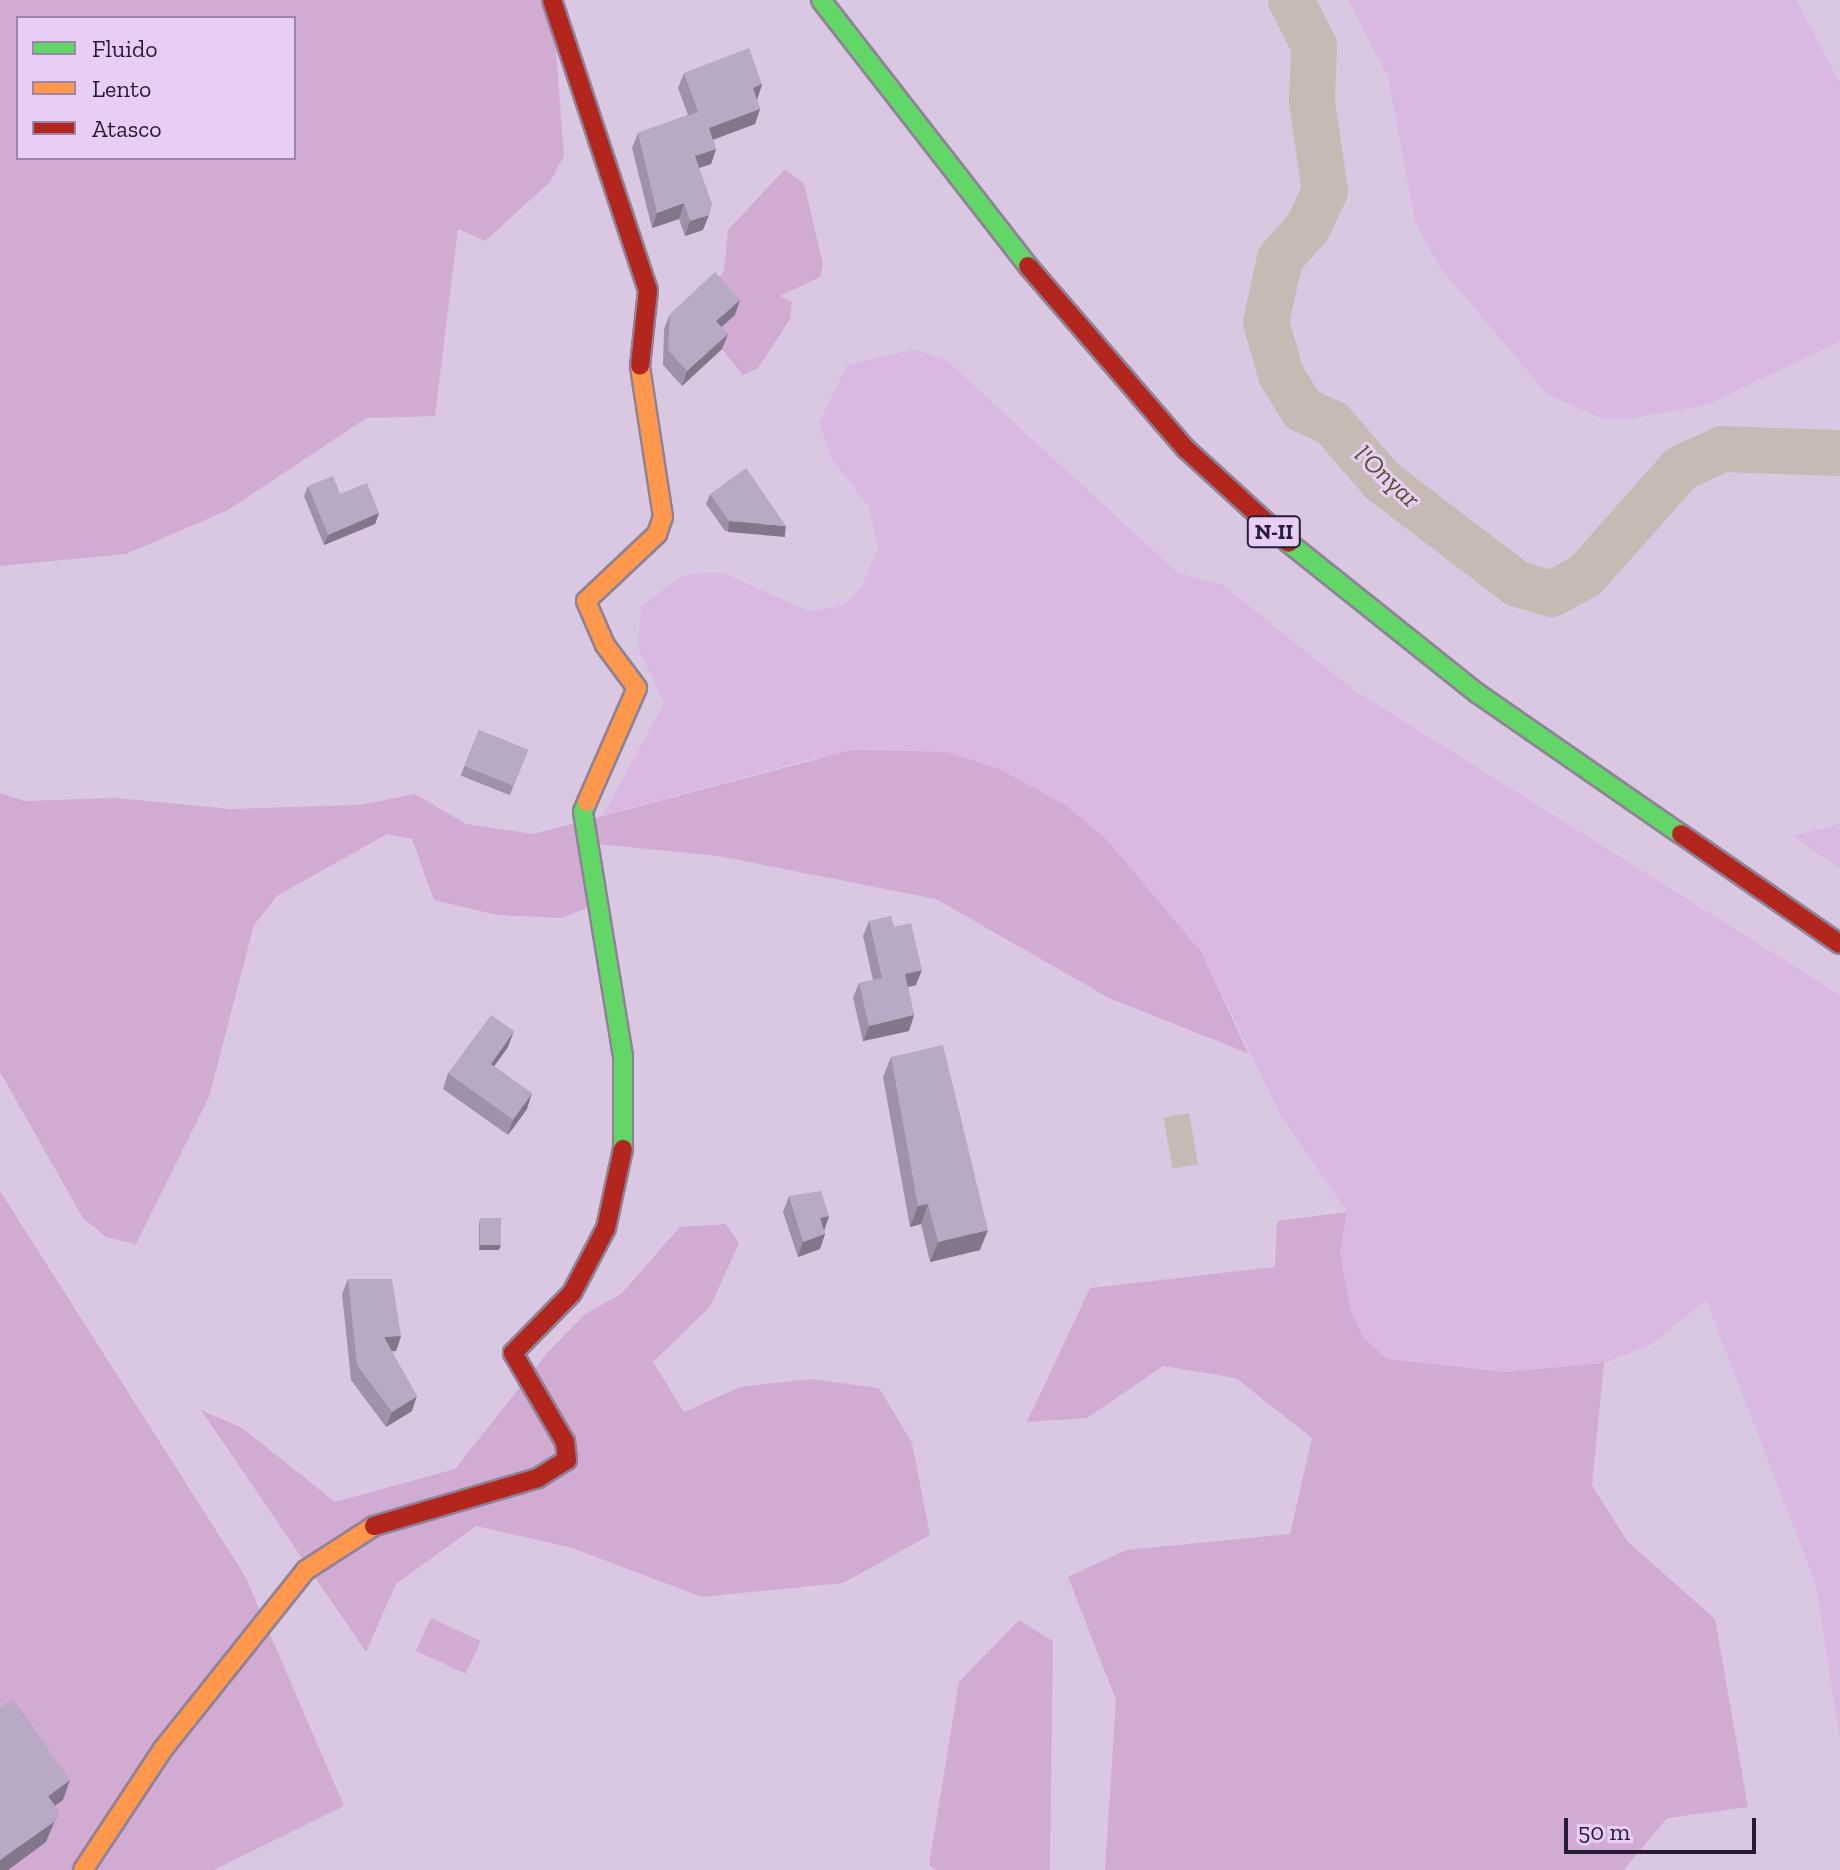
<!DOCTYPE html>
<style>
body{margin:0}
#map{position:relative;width:1840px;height:1870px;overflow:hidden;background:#dac8e2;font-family:"Zilla Slab",serif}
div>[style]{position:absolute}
.farmland>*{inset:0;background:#d9b9e2}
.green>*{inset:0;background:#d1abd2;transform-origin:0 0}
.water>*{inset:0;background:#c6bbb4;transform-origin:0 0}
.river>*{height:46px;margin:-23px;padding:0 23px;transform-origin:23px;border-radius:23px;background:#c6bbb4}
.roads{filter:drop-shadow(2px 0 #8e8296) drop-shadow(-2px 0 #8e8296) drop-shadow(0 2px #8e8296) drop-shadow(0 -2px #8e8296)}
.fast>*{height:18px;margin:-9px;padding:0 9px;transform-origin:9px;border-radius:9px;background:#63d668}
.slow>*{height:18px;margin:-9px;padding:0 9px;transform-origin:9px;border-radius:9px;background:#ff974d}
.jam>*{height:18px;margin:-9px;padding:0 9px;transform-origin:9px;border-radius:9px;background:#b3261e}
.wall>*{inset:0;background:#9e91a9;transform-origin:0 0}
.shaded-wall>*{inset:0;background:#81768a;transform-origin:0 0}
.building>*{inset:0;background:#b8a9c5;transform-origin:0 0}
span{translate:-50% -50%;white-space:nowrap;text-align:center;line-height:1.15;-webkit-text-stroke:6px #e8cdf4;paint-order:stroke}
.shield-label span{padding:2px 6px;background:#e8cdf4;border:2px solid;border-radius:6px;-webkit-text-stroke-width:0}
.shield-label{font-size:22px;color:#271c34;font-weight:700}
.water-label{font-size:26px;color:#54502b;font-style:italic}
.legend{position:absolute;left:16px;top:16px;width:280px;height:144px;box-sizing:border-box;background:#e8cdf4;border:2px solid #9b86a7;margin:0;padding:10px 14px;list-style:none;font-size:24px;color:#271c34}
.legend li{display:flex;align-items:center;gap:16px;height:40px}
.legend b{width:40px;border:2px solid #9b86a7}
.scale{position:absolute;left:1564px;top:1818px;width:192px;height:36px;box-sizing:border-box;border:4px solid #271c34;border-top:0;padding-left:10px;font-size:24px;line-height:28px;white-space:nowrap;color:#271c34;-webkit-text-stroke:6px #e8cdf4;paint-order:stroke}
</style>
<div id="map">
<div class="farmland">
<i style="clip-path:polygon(1348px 0,1796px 0,1840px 83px,1840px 341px,1710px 404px,1634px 418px,1603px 419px,1547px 394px,1438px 265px,1415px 221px,1388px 77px)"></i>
<i style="clip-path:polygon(913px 350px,944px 358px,1178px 573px,1223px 585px,1354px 690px,1840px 995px,1840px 1740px,1816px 1585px,1706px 1300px,1652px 1344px,1604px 1363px,1505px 1372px,1388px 1359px,1364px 1339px,1351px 1311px,1340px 1253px,1347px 1212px,1280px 1114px,1202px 953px,815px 758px,603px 815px,664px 703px,638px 648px,641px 607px,678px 578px,700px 573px,723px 573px,808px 611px,844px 606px,862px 586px,878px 548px,869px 507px,832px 459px,819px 423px,847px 365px)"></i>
<i style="clip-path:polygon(1840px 824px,1840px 869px,1793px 836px)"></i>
</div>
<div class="green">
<i style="clip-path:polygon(evenodd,0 0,552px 0,564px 156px,550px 182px,485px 241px,458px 229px,435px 416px,366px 418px,228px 510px,126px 554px,0 566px,0 0,18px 18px,294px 18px,294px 158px,18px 158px,18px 18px)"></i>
<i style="clip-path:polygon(785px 169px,804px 184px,823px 264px,820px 277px,780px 296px,792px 302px,790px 319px,758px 368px,743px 375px,711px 336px,710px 288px,724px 271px,728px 230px)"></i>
<i style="clip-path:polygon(852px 750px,946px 752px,999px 769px,1065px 805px,1106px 839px,1202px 953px,1248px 1053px,1109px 998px,936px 899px,718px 856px,588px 843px,598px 903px,562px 918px,497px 915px,434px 900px,412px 839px,387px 834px,277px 896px,254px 925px,209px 1097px,136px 1244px,106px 1237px,83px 1218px,0 1072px,0 793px,25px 801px,116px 798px,231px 809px,361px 805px,415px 794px,466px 824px,534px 834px)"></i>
<i style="clip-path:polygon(0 1191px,245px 1576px,344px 1806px,214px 1870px,0 1870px)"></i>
<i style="clip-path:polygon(1347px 1212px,1340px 1253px,1351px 1311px,1364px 1339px,1388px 1359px,1505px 1372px,1604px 1363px,1592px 1485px,1627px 1541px,1715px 1619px,1748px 1807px,1667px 1818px,1624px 1870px,1105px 1870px,1116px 1700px,1068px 1577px,1126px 1550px,1290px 1534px,1312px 1438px,1236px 1378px,1163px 1366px,1087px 1418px,1027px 1422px,1090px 1288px,1275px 1267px,1277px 1221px)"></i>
<i style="clip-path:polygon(726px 1224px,739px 1243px,710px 1307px,653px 1362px,684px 1412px,740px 1387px,810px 1379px,879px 1388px,912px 1443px,930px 1535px,843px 1583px,702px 1597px,572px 1548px,476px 1526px,396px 1584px,366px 1652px,201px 1410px,242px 1428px,335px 1502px,455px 1469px,548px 1352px,585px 1314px,621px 1294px,680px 1227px)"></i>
<i style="left:431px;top:1618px;width:55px;height:36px;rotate:25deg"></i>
<i style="clip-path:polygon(1019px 1620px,1053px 1641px,1050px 1870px,936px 1870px,929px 1865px,959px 1682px)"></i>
</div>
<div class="water">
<i style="left:1189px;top:1113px;width:52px;height:26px;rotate:80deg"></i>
</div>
<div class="river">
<i style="left:1291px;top:0;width:51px;rotate:63.4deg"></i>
<i style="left:1314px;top:46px;width:56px;rotate:92deg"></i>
<i style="left:1312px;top:102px;width:90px;rotate:81.7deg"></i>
<i style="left:1325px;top:191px;width:40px;rotate:115deg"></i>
<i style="left:1308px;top:227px;width:43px;rotate:131.2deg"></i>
<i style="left:1280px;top:259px;width:65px;rotate:102.5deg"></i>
<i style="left:1266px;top:322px;width:55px;rotate:74.2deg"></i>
<i style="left:1281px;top:375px;width:41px;rotate:57.8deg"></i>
<i style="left:1303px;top:410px;width:32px;rotate:24deg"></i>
<i style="left:1332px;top:423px;width:77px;rotate:49.2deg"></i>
<i style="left:1382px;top:481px;width:170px;rotate:37.3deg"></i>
<i style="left:1517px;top:584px;width:36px;rotate:16deg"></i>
<i style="left:1552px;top:594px;width:39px;rotate:-29deg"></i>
<i style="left:1586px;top:575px;width:143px;rotate:-48.4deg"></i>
<i style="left:1681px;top:468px;width:46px;rotate:-24.3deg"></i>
<i style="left:1723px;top:449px;width:117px;rotate:2deg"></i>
</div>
<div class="roads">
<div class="fast">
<i style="left:821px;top:0;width:337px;rotate:52.1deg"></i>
<i style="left:1289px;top:543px;width:241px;rotate:38.6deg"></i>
<i style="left:1477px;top:693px;width:248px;rotate:34.7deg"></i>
<i style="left:587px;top:802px;width:11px;rotate:112deg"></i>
<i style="left:583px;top:812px;width:247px;rotate:80.7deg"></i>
<i style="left:623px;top:1056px;width:93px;rotate:90deg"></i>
</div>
<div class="slow">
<i style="left:587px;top:802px;width:124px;rotate:-66.3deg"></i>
<i style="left:637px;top:688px;width:54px;rotate:-126.7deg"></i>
<i style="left:605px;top:645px;width:48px;rotate:-113.4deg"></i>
<i style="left:586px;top:601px;width:98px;rotate:-43.3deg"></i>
<i style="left:657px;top:534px;width:18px;rotate:-71deg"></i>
<i style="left:663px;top:517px;width:153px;rotate:-98.7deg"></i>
<i style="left:83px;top:1870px;width:145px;rotate:-56.5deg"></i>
<i style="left:163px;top:1749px;width:229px;rotate:-51.4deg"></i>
<i style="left:306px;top:1570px;width:81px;rotate:-32.9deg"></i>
</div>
<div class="jam">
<i style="left:552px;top:0;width:305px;rotate:71.7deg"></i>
<i style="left:648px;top:290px;width:76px;rotate:96deg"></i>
<i style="left:1028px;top:266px;width:242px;rotate:49.2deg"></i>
<i style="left:1186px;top:449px;width:139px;rotate:42.4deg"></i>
<i style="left:1681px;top:834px;width:193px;rotate:34.7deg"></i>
<i style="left:374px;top:1526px;width:171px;rotate:-16.3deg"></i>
<i style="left:538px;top:1478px;width:34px;rotate:-32deg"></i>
<i style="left:567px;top:1460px;width:18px;rotate:-96deg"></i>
<i style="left:565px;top:1442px;width:103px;rotate:-120.3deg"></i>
<i style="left:513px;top:1353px;width:84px;rotate:-45.5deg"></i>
<i style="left:572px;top:1293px;width:73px;rotate:-62.4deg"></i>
<i style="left:606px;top:1228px;width:81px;rotate:-77.9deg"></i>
</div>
</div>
<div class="wall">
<i style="clip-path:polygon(684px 73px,762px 84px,757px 99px,760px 109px,755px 124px,713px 140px,716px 149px,711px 164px,699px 168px,703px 230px,685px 236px,679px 219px,652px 228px,632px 148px,638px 133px,688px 115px,678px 88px)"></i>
<i style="clip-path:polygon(670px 314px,735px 315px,721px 327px,728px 334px,722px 349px,682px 386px,663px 365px,664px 329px)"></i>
<i style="clip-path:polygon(308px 486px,340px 494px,379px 513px,375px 524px,324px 545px,304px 496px)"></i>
<i style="clip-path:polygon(710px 494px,782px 536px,725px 531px,706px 504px)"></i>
<i style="left:479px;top:730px;width:53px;height:49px;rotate:22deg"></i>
<i style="clip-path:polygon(869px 921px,894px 927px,916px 985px,908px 987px,914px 1015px,909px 1031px,863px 1041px,853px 998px,859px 983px,873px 980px,863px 936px)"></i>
<i style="clip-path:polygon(508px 1047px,494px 1066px,527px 1109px,508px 1135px,443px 1089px,448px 1073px)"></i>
<i style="clip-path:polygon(891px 1057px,980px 1250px,930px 1262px,921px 1224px,910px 1227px,883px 1077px)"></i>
<i style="clip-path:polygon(789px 1196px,829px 1216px,824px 1230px,825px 1234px,820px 1249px,798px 1257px,783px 1212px)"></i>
<i style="clip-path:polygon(480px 1219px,499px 1250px,479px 1250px,479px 1224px)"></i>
<i style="clip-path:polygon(348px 1279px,401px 1336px,396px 1351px,392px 1351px,412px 1411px,386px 1427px,351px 1380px,342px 1294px)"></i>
</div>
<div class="shaded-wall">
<i style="clip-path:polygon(762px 84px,757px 100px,753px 88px)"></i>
<i style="clip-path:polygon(760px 109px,755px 124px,703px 143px,709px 128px)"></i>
<i style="clip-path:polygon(716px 149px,711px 164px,690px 171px,695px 156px)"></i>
<i style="clip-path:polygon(684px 203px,679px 219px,652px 228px,657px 213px)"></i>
<i style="clip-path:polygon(709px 215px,703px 230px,685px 236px,690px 221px)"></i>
<i style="clip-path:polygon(740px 300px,735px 315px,711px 336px,716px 321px)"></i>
<i style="clip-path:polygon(728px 334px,722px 349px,682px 386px,687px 371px)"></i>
<i style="clip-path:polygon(379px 513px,375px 524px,324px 545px,328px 535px)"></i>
<i style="left:729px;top:521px;width:57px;height:11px;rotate:5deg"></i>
<i style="clip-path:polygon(922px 970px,916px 985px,899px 989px,905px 974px)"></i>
<i style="clip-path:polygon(914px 1015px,909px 1031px,863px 1041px,869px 1026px)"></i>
<i style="clip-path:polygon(514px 1031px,508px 1047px,485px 1079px,491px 1064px)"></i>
<i style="clip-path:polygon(532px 1093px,527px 1109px,508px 1135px,513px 1120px)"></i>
<i style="clip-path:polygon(928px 1204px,921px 1224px,910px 1227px,918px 1206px)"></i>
<i style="clip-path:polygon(829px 1216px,824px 1231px,820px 1218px)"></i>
<i style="clip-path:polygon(988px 1230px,980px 1250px,930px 1262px,938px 1242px)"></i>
<i style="clip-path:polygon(825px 1234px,820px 1249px,798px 1257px,803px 1242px)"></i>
<i style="clip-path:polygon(481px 1245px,501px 1245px,499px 1250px,479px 1250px)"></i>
<i style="clip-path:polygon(401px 1336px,396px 1351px,379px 1352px,384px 1337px)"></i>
<i style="clip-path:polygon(417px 1396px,412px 1411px,386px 1427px,392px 1412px)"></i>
<i style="clip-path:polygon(70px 1780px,63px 1800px,41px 1816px,48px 1796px)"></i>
<i style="clip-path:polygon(59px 1811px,46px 1842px,8px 1870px,0 1870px,0 1860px)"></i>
</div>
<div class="building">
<i style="clip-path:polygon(749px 48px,762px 84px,753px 88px,760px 109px,709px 128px,716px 149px,695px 156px,712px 204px,709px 215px,690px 221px,684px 203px,657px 213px,638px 133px,698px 112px,684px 73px)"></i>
<i style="clip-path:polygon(715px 272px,740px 300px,716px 321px,728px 334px,687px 371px,668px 350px,670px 314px)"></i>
<i style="clip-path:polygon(746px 468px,786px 526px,729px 521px,710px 494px)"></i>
<i style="clip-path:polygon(333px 476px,340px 494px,367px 483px,379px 513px,328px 535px,308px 486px)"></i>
<i style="left:479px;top:730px;width:53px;height:39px;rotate:22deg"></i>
<i style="clip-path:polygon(891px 916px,894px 927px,911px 923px,922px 970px,905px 974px,914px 1015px,869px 1026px,859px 983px,882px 978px,869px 921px)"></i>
<i style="clip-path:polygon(491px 1015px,514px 1031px,491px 1064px,532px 1093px,513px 1120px,448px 1073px)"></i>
<i style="clip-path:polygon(943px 1045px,988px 1230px,938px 1242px,928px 1204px,918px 1206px,891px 1057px)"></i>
<i style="clip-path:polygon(821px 1191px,829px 1216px,820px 1218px,825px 1234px,803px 1242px,789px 1196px)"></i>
<i style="left:501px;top:1218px;width:27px;height:21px;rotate:90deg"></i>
<i style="clip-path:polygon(348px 1279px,392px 1279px,401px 1336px,384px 1337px,417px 1396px,392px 1412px,357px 1365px)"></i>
<i style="clip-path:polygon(13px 1699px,70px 1780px,48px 1796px,59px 1811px,54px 1822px,0 1860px,0 1708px)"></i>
</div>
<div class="shield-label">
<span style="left:1274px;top:532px">N-II</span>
</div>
<div class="water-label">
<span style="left:1387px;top:477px;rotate:43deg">l'Onyar</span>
</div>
<ul class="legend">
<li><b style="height:10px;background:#63d668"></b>Fluido</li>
<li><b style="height:10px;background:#ff974d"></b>Lento</li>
<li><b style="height:10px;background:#b3261e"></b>Atasco</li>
</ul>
<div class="scale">50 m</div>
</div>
